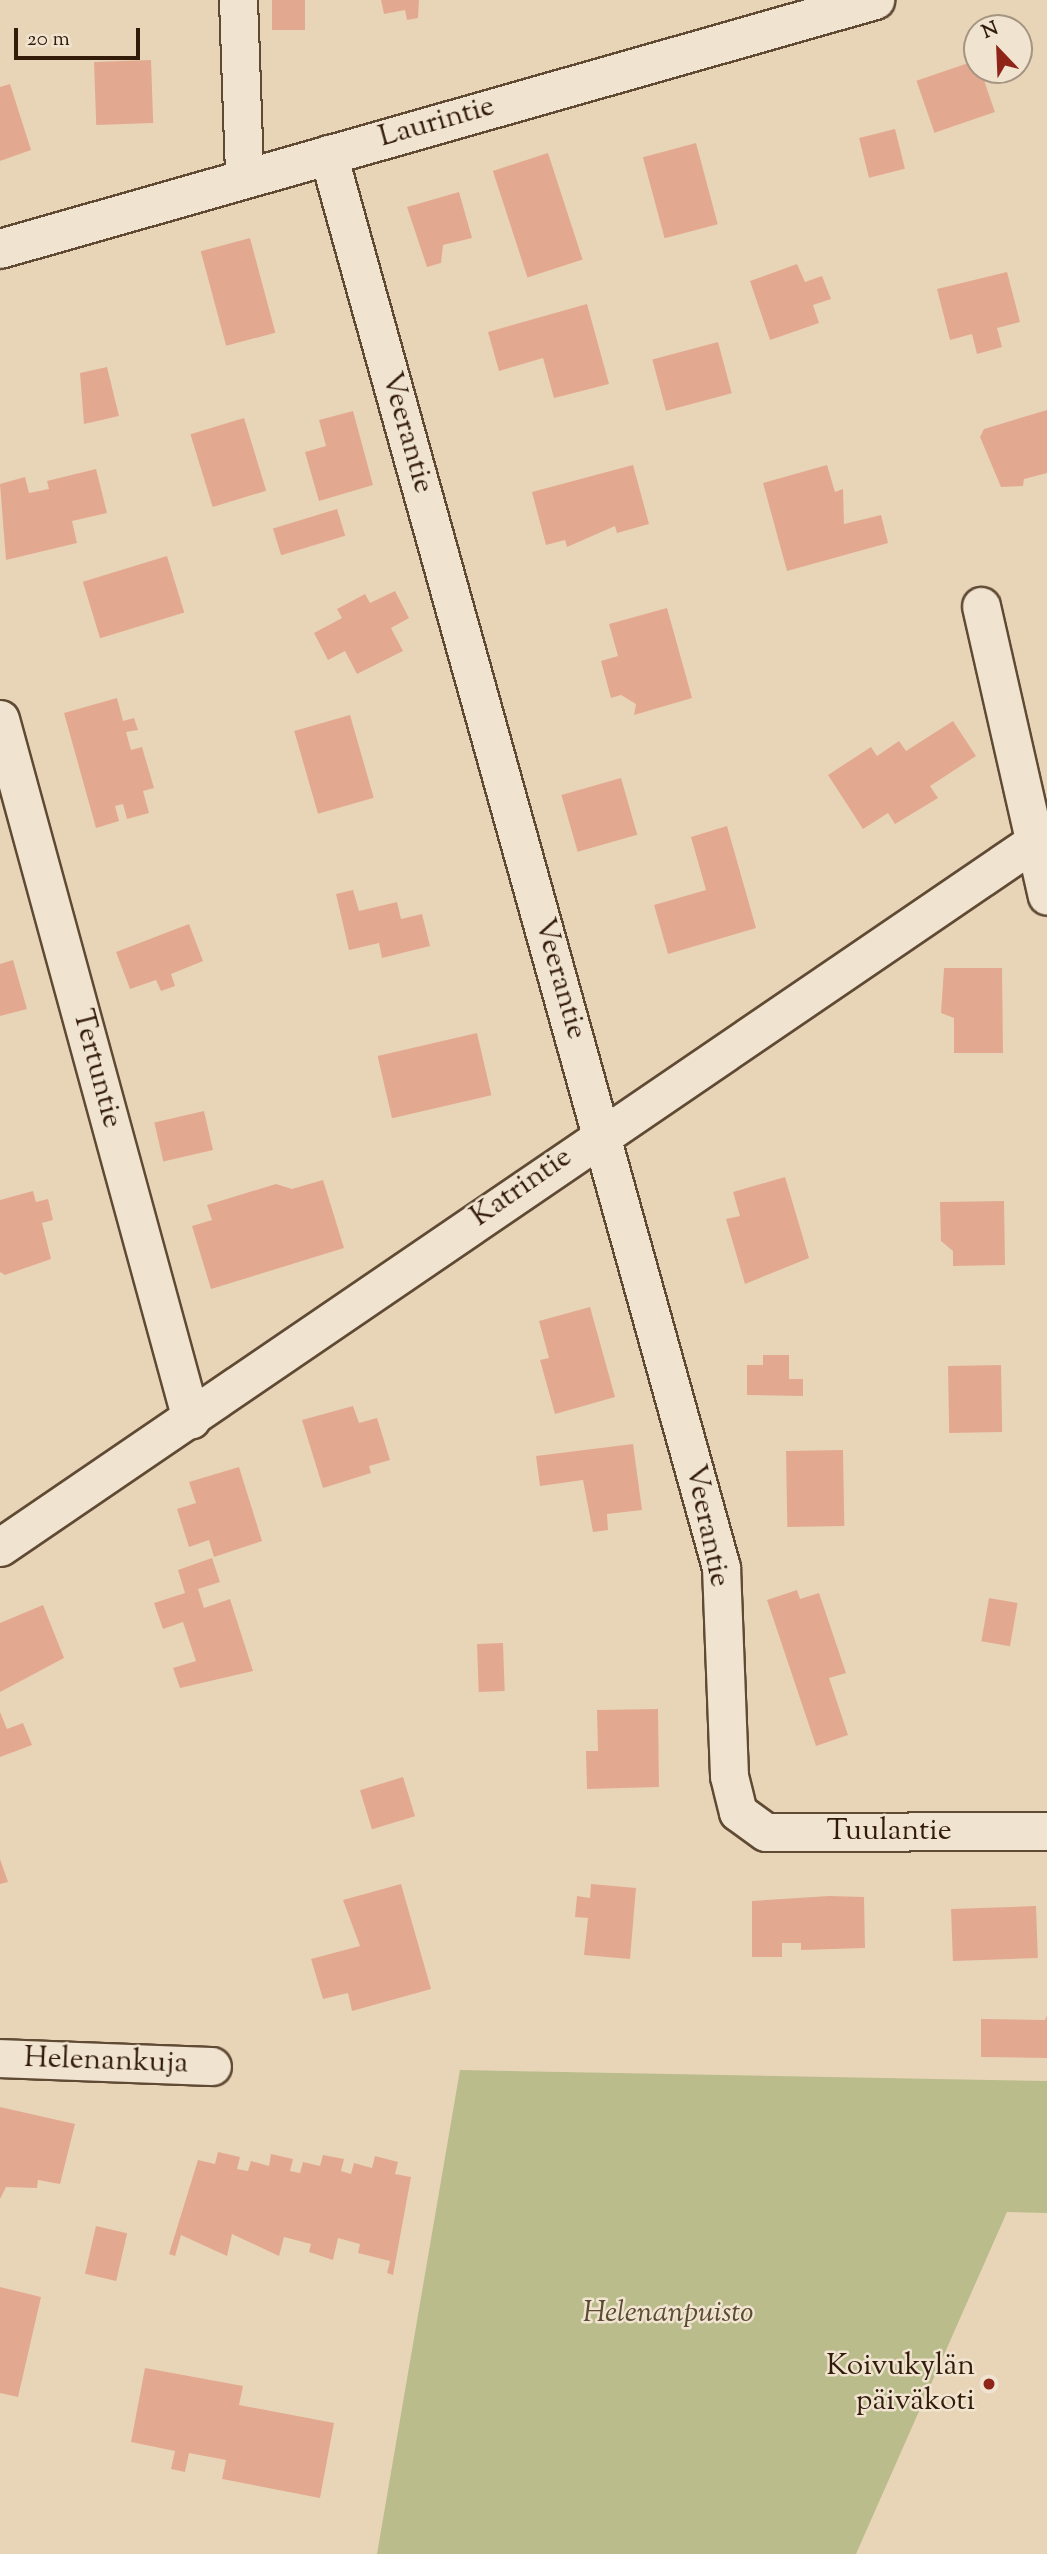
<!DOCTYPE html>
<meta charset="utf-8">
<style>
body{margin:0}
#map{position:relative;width:1047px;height:2554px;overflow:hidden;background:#e8d5b8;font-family:"Sorts Mill Goudy",serif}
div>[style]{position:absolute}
.green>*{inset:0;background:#babc8c}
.building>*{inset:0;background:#e3a990;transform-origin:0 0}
.roads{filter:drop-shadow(2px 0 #604a34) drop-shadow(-2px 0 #604a34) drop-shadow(0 2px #604a34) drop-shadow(0 -2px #604a34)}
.street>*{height:37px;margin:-18.5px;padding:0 18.5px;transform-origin:18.5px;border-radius:18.5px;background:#f0e4d1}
.secondary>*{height:38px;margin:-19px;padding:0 19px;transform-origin:19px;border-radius:19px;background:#f0e4d1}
.dots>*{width:19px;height:19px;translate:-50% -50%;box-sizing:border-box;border:4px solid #f0e4d1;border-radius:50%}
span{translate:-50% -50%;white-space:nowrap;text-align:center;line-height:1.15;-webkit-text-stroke:5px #f0e4d1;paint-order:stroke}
.street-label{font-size:30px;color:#321b08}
.park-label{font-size:30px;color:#5b4b30;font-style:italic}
.poi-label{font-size:30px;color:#321b08}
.right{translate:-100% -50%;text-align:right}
.north{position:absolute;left:963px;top:14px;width:70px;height:70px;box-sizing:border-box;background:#f0e4d1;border:2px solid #a49481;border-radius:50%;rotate:337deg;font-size:19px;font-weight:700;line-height:28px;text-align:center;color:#321b08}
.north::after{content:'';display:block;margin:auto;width:24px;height:32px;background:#8f2418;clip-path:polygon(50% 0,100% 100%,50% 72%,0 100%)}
.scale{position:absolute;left:14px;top:28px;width:126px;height:32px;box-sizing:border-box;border:4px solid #321b08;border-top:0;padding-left:9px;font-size:21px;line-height:24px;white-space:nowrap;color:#321b08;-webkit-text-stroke:5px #f0e4d1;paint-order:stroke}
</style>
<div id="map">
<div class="green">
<i style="clip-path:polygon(460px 2070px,1047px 2081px,1047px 2213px,1007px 2212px,856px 2554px,377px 2554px)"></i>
</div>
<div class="building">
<i style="left:272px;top:0;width:33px;height:30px"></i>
<i style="clip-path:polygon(381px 0,419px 0,418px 18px,407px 20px,405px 10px,384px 14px)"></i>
<i style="left:151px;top:60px;width:63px;height:57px;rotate:88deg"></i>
<i style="left:977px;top:60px;width:55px;height:64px;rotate:71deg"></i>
<i style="clip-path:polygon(10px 84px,31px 150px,0 161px,0 87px)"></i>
<i style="left:895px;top:129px;width:41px;height:37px;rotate:76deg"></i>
<i style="left:696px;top:143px;width:84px;height:55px;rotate:75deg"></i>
<i style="left:548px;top:153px;width:112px;height:58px;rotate:72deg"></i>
<i style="clip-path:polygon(459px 192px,472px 238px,443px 245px,441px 263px,427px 267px,407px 207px)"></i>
<i style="left:250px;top:238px;width:98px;height:51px;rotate:75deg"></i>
<i style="clip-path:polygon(797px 264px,805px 282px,822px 276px,831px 299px,813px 305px,819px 323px,770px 340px,750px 281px)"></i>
<i style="clip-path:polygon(1007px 272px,1020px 322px,997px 328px,1002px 347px,977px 354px,972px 334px,950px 340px,937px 289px)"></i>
<i style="clip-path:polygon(587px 304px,609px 384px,554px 398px,543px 358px,499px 371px,488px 332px)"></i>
<i style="left:718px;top:342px;width:53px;height:68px;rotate:75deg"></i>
<i style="clip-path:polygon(107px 367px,119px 416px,84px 424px,80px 373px)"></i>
<i style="clip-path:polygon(1047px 410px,1047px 473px,1024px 479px,1023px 486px,1001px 487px,980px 437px,984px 429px)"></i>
<i style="clip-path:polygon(353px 411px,373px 485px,319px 501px,305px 452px,326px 446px,319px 420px)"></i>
<i style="left:244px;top:418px;width:76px;height:56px;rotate:73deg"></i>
<i style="clip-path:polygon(633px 465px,649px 524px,617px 533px,615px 526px,567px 547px,565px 540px,546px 545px,532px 492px)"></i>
<i style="clip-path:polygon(827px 465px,835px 492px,843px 489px,844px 524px,881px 515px,888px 543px,787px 571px,763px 483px)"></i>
<i style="clip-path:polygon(96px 469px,107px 513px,72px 521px,77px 543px,6px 560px,0 484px,25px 477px,29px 493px,49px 489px,47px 481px)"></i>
<i style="left:337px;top:509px;width:28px;height:67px;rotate:73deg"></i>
<i style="left:167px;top:556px;width:59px;height:88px;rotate:73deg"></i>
<i style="clip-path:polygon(395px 591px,409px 618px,391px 628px,403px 651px,357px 674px,345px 651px,328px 660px,314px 633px,342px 618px,337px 609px,365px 594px,370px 603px)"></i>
<i style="clip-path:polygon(667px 608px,692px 698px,634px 715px,636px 704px,621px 695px,611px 698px,601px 661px,618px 656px,609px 624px)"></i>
<i style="clip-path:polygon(117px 698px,123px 721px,134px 718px,138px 730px,126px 732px,131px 750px,142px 747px,154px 788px,143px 791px,149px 813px,127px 819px,123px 804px,115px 806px,119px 821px,96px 828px,64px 713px)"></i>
<i style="left:350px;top:715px;width:86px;height:58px;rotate:74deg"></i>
<i style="clip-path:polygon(953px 721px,976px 756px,930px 786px,938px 798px,895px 824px,888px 813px,863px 829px,828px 775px,871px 747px,877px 756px,899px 741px,906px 751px)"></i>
<i style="left:621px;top:778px;width:59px;height:62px;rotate:74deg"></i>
<i style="clip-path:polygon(727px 826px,756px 928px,668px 954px,654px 905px,706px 890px,691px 837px)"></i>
<i style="clip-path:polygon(353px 890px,359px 911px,397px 902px,401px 919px,422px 914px,430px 946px,382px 958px,379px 943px,349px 950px,336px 894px)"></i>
<i style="clip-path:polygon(189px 924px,203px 961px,171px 974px,175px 986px,161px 991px,156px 980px,130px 989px,116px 952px)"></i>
<i style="clip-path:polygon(13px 960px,27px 1009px,0 1016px,0 964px)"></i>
<i style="clip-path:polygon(944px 968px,1002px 968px,1003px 1053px,954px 1053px,954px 1018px,941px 1013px)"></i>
<i style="left:477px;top:1033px;width:64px;height:102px;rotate:77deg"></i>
<i style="left:204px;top:1111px;width:40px;height:51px;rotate:77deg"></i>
<i style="clip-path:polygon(785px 1177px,809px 1258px,745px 1284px,726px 1219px,740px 1216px,733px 1192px)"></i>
<i style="clip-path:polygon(323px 1180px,344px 1248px,211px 1289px,192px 1226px,212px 1220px,207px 1205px,276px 1184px,292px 1189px)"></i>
<i style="clip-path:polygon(33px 1191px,36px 1202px,48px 1199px,53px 1220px,42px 1223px,51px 1259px,5px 1275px,0 1272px,0 1200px)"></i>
<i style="clip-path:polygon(1004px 1201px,1005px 1265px,953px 1266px,953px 1251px,941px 1241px,940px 1202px)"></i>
<i style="clip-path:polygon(590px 1307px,615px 1397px,555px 1414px,540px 1360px,549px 1358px,539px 1321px)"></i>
<i style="clip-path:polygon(763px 1355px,789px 1355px,789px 1379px,803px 1379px,803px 1396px,747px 1395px,747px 1365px,763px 1365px)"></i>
<i style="left:1001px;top:1365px;width:67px;height:53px;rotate:89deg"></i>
<i style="clip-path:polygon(353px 1406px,359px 1423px,377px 1418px,390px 1460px,369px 1466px,371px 1473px,323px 1488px,302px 1420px)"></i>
<i style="clip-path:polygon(633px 1444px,642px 1510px,607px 1514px,608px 1530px,593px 1532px,583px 1480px,540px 1486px,536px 1456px)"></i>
<i style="left:843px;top:1450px;width:76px;height:57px;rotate:89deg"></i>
<i style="clip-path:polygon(239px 1467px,262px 1541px,214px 1557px,209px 1540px,189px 1547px,177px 1509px,196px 1503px,189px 1482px)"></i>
<i style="clip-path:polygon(212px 1558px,220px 1582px,198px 1589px,204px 1608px,230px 1599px,253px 1671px,180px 1688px,173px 1668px,196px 1661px,183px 1622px,163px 1629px,154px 1603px,185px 1593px,178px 1570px)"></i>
<i style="clip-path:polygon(797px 1590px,800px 1599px,819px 1593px,846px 1673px,829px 1678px,848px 1735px,816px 1746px,767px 1600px)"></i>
<i style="left:989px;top:1598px;width:29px;height:44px;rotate:10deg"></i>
<i style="clip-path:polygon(43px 1605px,64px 1658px,0 1692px,0 1623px)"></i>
<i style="left:503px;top:1643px;width:48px;height:26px;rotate:88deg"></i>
<i style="clip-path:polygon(658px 1709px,659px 1787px,587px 1789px,586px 1751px,598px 1751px,597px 1710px)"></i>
<i style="clip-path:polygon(0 1712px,7px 1729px,23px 1723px,32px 1745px,0 1757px)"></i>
<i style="left:403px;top:1777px;width:41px;height:45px;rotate:73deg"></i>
<i style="clip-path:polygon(0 1859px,8px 1882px,0 1884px)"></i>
<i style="clip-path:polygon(401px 1884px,431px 1989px,352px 2011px,348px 1993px,323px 1999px,311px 1959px,360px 1946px,343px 1900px)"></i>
<i style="clip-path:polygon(591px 1884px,636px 1888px,630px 1959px,584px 1955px,588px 1918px,575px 1917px,577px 1896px,590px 1898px)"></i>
<i style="clip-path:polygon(829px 1896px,864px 1897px,865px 1948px,801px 1950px,801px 1943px,782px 1943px,782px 1957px,752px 1957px,752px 1901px)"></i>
<i style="left:1036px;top:1906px;width:52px;height:85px;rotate:88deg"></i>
<i style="clip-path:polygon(1047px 2015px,1047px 2058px,981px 2057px,981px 2019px,1045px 2020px)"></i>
<i style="clip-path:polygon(0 2107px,75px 2124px,60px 2184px,38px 2180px,37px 2188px,6px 2187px,0 2199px)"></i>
<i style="clip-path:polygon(218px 2152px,240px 2157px,237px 2169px,248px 2171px,251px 2161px,269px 2166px,271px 2154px,293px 2159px,290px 2171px,300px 2173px,303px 2162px,320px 2166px,323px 2155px,344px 2159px,341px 2171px,351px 2174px,354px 2163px,372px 2168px,375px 2156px,398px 2162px,395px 2174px,411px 2177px,393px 2275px,387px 2273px,390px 2261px,358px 2253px,360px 2244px,338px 2238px,333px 2260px,309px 2252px,311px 2244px,284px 2237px,279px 2256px,232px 2234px,227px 2256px,181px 2235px,175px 2256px,169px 2254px,198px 2160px,215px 2164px)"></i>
<i style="left:96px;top:2226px;width:32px;height:49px;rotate:13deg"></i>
<i style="clip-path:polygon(0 2287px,41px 2297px,18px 2397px,0 2393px)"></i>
<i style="clip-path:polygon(145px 2368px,243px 2386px,239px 2405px,334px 2423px,320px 2498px,222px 2479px,226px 2460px,189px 2453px,185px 2472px,171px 2469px,175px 2451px,131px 2442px)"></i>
</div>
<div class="roads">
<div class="street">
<i style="left:238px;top:0;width:176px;rotate:88deg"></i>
<i style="left:328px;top:154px;width:1467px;rotate:74.46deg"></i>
<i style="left:721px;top:1567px;width:209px;rotate:87.8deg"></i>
<i style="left:729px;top:1776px;width:37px;rotate:76deg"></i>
<i style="left:738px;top:1812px;width:34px;rotate:36deg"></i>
<i style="left:766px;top:1832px;width:281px;rotate:-0.2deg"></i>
<i style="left:981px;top:606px;width:297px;rotate:77.2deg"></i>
<i style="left:0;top:719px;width:726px;rotate:74.74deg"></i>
<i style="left:0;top:1547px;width:1267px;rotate:-34.29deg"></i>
<i style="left:0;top:2058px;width:212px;rotate:2.2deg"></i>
</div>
<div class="secondary">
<i style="left:0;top:249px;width:910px;rotate:-15.88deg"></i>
</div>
</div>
<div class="dots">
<i style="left:989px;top:2384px;background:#8f2418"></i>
</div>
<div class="street-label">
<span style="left:437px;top:123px;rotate:-16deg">Laurintie</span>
<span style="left:406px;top:433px;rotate:74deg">Veerantie</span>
<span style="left:559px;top:979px;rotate:74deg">Veerantie</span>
<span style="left:96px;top:1069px;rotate:75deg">Tertuntie</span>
<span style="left:522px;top:1188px;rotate:-35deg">Katrintie</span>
<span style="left:706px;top:1526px;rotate:78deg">Veerantie</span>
<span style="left:889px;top:1832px">Tuulantie</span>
<span style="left:106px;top:2062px;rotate:2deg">Helenankuja</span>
</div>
<div class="park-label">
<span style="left:668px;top:2314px">Helenanpuisto</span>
</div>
<div class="poi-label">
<span class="right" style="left:975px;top:2384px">Koivukylän<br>päiväkoti</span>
</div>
<div class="north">N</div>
<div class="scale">20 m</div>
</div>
